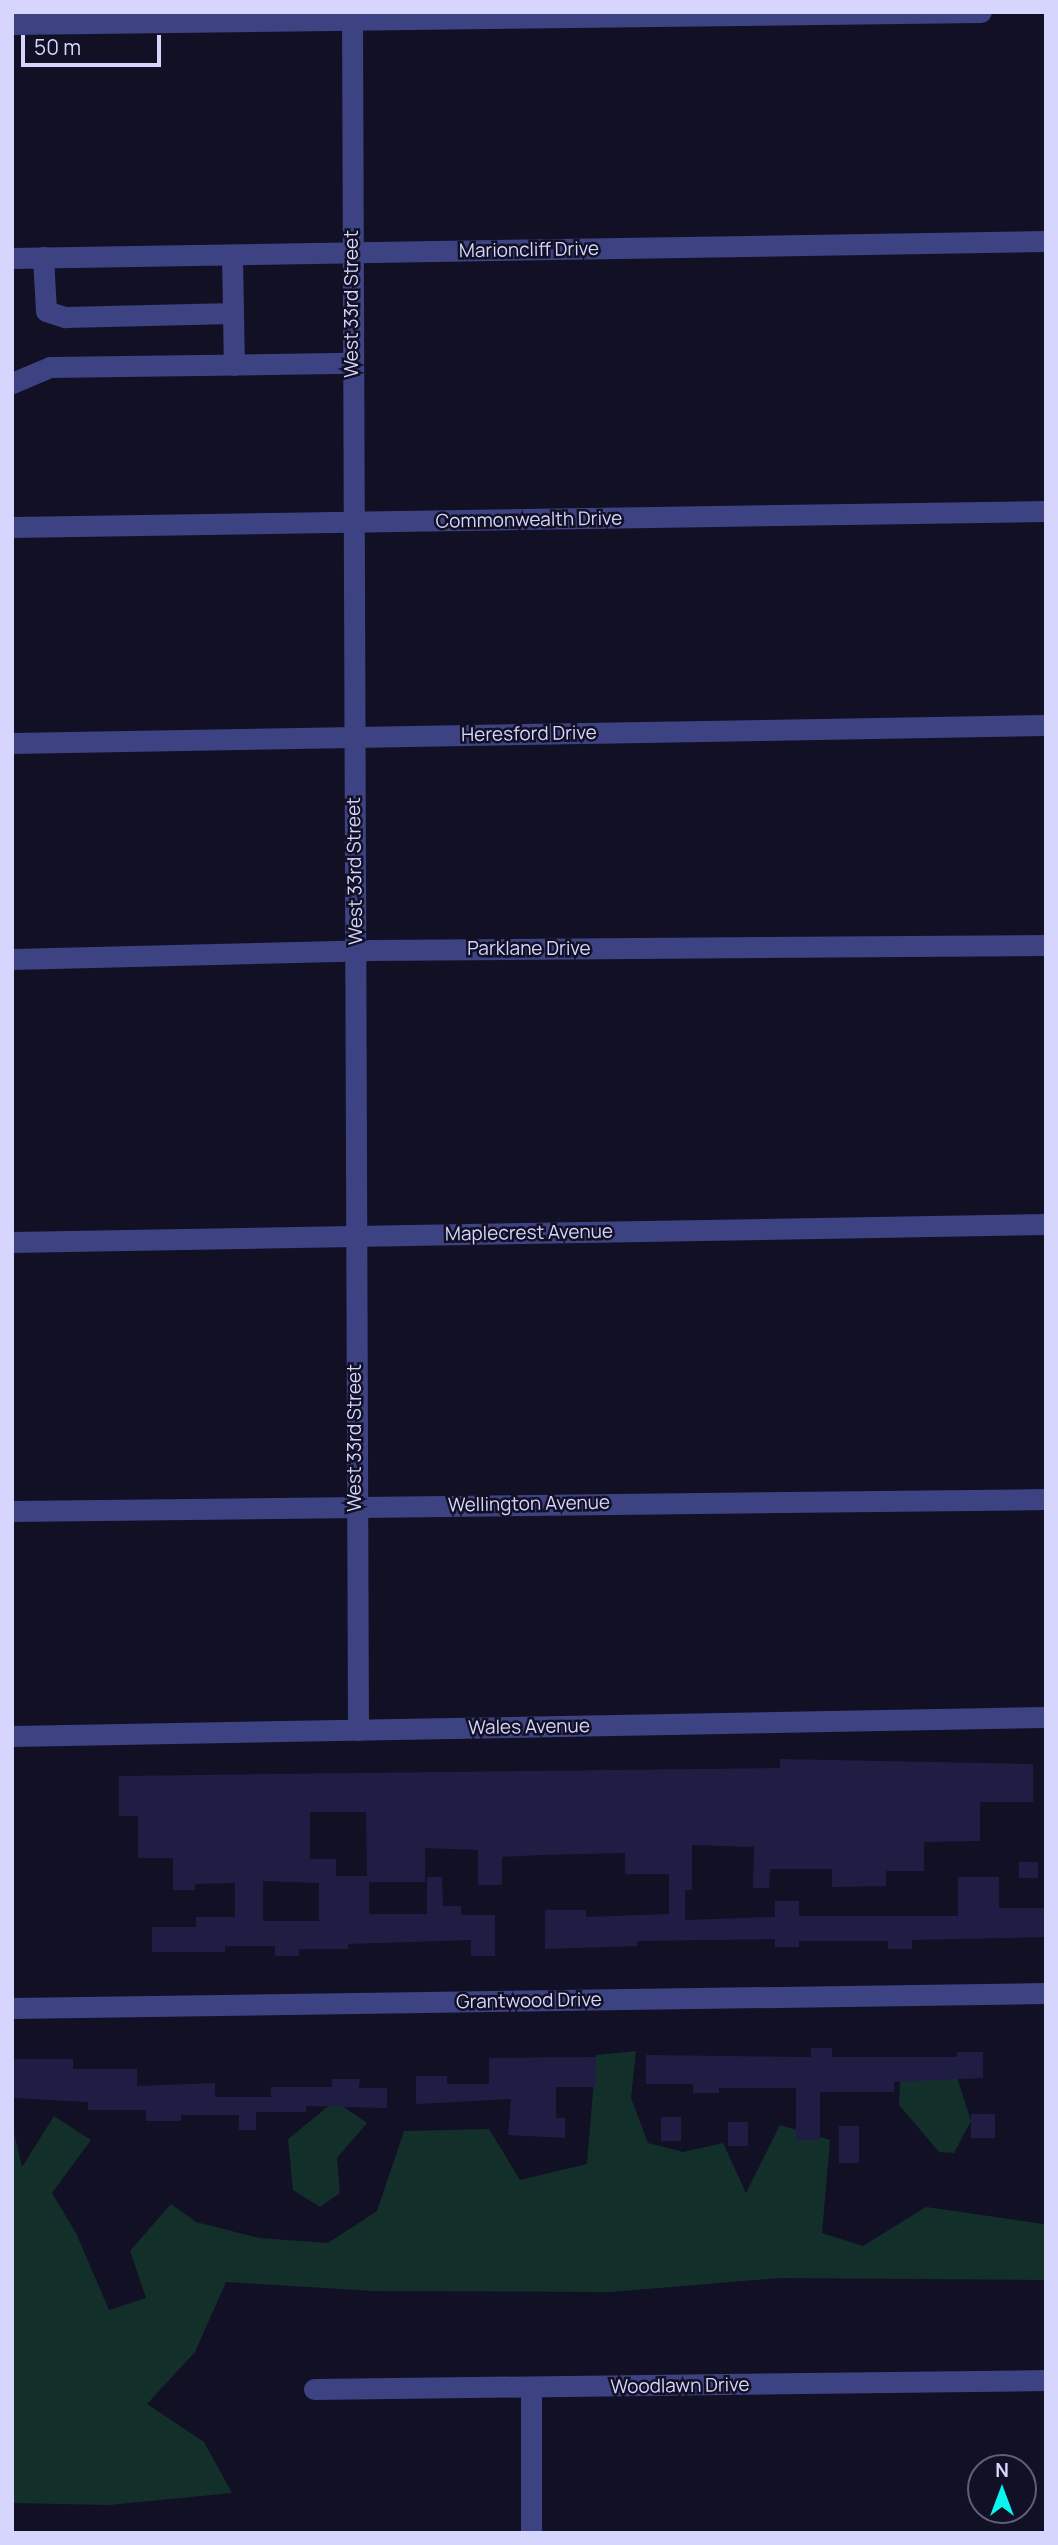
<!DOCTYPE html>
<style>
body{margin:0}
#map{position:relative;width:1058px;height:2545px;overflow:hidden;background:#111025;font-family:Manrope,sans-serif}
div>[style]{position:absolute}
.green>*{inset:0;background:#132f2a}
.building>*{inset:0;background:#201d45;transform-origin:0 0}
.minor>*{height:21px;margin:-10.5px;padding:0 10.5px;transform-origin:10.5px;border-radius:10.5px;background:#3d4282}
span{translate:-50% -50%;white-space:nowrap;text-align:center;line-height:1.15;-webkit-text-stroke:5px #111025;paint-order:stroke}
.street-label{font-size:19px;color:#d5d5fd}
.frame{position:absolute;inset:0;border:14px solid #d5d5fd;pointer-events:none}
.north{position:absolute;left:967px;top:2454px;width:70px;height:70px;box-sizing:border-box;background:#111025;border:2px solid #5f5f7b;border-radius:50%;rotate:0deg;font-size:19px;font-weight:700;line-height:28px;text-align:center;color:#d5d5fd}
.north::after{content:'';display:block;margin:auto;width:24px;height:32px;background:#0af4f0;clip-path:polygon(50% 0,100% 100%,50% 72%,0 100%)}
.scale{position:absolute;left:21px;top:35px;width:140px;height:32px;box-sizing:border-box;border:4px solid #d5d5fd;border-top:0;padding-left:9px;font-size:21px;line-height:24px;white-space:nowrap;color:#d5d5fd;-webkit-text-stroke:5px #111025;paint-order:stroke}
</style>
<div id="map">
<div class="green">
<i style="clip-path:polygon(636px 2051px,631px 2098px,648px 2143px,683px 2152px,723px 2143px,746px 2193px,780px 2125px,830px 2140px,822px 2233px,863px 2246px,926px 2207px,1044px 2224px,1046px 2280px,780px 2278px,611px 2292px,374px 2291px,226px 2282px,195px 2352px,147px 2404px,204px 2442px,232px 2493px,109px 2505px,12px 2503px,12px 2124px,22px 2167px,54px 2116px,91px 2140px,52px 2193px,76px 2233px,109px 2310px,146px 2298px,130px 2251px,171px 2204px,196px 2222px,259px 2238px,328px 2243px,377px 2211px,404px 2131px,489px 2129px,520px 2180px,587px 2164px,596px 2055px)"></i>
<i style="clip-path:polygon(931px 2065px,957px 2077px,971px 2121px,954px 2153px,939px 2152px,899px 2105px,900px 2082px)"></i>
<i style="clip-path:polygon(335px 2101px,367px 2123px,337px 2158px,340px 2193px,320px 2207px,293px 2190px,288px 2139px)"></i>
</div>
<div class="building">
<i style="clip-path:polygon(evenodd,780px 1759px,1033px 1764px,1033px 1802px,980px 1802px,980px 1841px,924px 1842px,924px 1871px,886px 1871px,886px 1886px,832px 1887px,832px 1869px,770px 1869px,769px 1888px,753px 1888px,754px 1847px,692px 1845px,692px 1890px,685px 1890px,685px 1920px,775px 1917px,775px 1901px,799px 1901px,799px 1916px,958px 1916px,958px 1877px,999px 1877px,999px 1908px,1046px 1908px,1046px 1937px,912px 1940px,912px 1949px,888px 1949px,888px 1941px,799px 1941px,799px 1947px,775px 1947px,775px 1939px,637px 1941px,637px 1946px,545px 1949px,545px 1910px,586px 1910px,586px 1917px,669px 1914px,669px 1874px,625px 1874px,625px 1853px,538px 1855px,502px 1857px,502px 1885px,478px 1885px,478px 1850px,425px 1848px,425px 1882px,369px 1882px,369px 1914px,427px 1914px,427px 1877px,442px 1877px,443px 1906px,461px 1906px,461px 1915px,495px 1915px,495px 1956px,471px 1956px,471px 1940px,348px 1944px,348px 1949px,299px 1949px,299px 1956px,275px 1956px,275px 1946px,225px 1946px,225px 1952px,152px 1952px,152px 1927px,196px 1927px,196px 1917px,235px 1917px,235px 1883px,195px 1884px,195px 1890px,173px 1890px,173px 1858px,138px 1858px,138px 1816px,119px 1816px,119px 1776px,780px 1768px,780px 1759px,310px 1812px,366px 1812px,367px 1876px,336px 1876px,336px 1859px,310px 1859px,310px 1812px,780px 1759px,263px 1881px,319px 1883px,319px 1921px,263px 1921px,263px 1881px)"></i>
<i style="left:1019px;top:1862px;width:19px;height:16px"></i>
<i style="clip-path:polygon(811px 2048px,832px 2048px,832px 2057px,957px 2057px,957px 2052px,983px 2052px,983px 2078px,894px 2082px,894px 2092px,820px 2092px,820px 2140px,796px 2140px,796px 2088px,719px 2088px,719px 2093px,693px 2093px,693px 2084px,646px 2084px,646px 2055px,811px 2057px)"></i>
<i style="clip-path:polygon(596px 2057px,596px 2087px,556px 2087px,556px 2118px,565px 2118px,565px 2138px,508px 2135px,511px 2099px,416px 2104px,416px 2076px,447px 2076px,447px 2084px,489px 2084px,489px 2058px)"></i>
<i style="clip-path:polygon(12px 2059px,73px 2059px,73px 2069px,137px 2069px,137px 2086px,215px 2083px,215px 2097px,271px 2097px,271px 2087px,332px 2087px,332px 2079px,360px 2079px,359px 2088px,387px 2088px,387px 2108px,306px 2106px,306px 2112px,256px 2112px,256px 2130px,239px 2130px,239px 2115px,181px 2115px,181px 2121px,146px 2121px,146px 2110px,88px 2110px,88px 2102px,12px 2098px)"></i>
<i style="left:971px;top:2114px;width:24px;height:24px"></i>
<i style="left:661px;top:2117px;width:20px;height:24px"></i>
<i style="left:728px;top:2122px;width:20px;height:24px"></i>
<i style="left:839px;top:2126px;width:20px;height:37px"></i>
</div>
<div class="minor">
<i style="left:352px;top:12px;width:1718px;rotate:89.8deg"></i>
<i style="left:12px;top:24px;width:969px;rotate:-0.71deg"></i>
<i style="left:232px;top:255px;width:110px;rotate:89deg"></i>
<i style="left:43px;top:257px;width:54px;rotate:86.8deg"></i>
<i style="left:46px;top:311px;width:20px;rotate:18deg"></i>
<i style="left:65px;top:317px;width:168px;rotate:-1.4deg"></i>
<i style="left:12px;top:258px;width:1034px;rotate:-0.94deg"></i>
<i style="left:12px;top:383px;width:41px;rotate:-22.8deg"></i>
<i style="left:50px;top:367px;width:302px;rotate:-0.8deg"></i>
<i style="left:12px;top:527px;width:1034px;rotate:-0.89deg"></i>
<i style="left:12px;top:743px;width:1034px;rotate:-1deg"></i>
<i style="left:12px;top:959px;width:356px;rotate:-1.4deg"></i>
<i style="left:368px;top:950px;width:678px;rotate:-0.42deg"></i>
<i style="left:12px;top:1242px;width:1034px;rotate:-1deg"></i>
<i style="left:12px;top:1511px;width:1034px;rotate:-0.66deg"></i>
<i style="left:12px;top:1736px;width:1034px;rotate:-1.05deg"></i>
<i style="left:12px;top:2008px;width:1034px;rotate:-0.83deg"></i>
<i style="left:531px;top:2388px;width:145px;rotate:90deg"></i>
<i style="left:314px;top:2389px;width:732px;rotate:-0.7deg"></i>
</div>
<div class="street-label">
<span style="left:529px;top:250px;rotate:-1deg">Marioncliff Drive</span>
<span style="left:352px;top:304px;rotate:-90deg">West 33rd Street</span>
<span style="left:529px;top:520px;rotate:-1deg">Commonwealth Drive</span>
<span style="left:529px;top:734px;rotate:-1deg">Heresford Drive</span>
<span style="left:355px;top:871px;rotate:-91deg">West 33rd Street</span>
<span style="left:529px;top:949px">Parklane Drive</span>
<span style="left:529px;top:1233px;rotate:-1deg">Maplecrest Avenue</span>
<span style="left:355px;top:1438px;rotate:-90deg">West 33rd Street</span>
<span style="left:529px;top:1504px;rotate:-1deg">Wellington Avenue</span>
<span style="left:529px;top:1727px;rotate:-1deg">Wales Avenue</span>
<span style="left:529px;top:2001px;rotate:-1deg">Grantwood Drive</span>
<span style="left:680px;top:2386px;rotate:-1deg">Woodlawn Drive</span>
</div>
<div class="frame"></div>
<div class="north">N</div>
<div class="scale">50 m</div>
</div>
